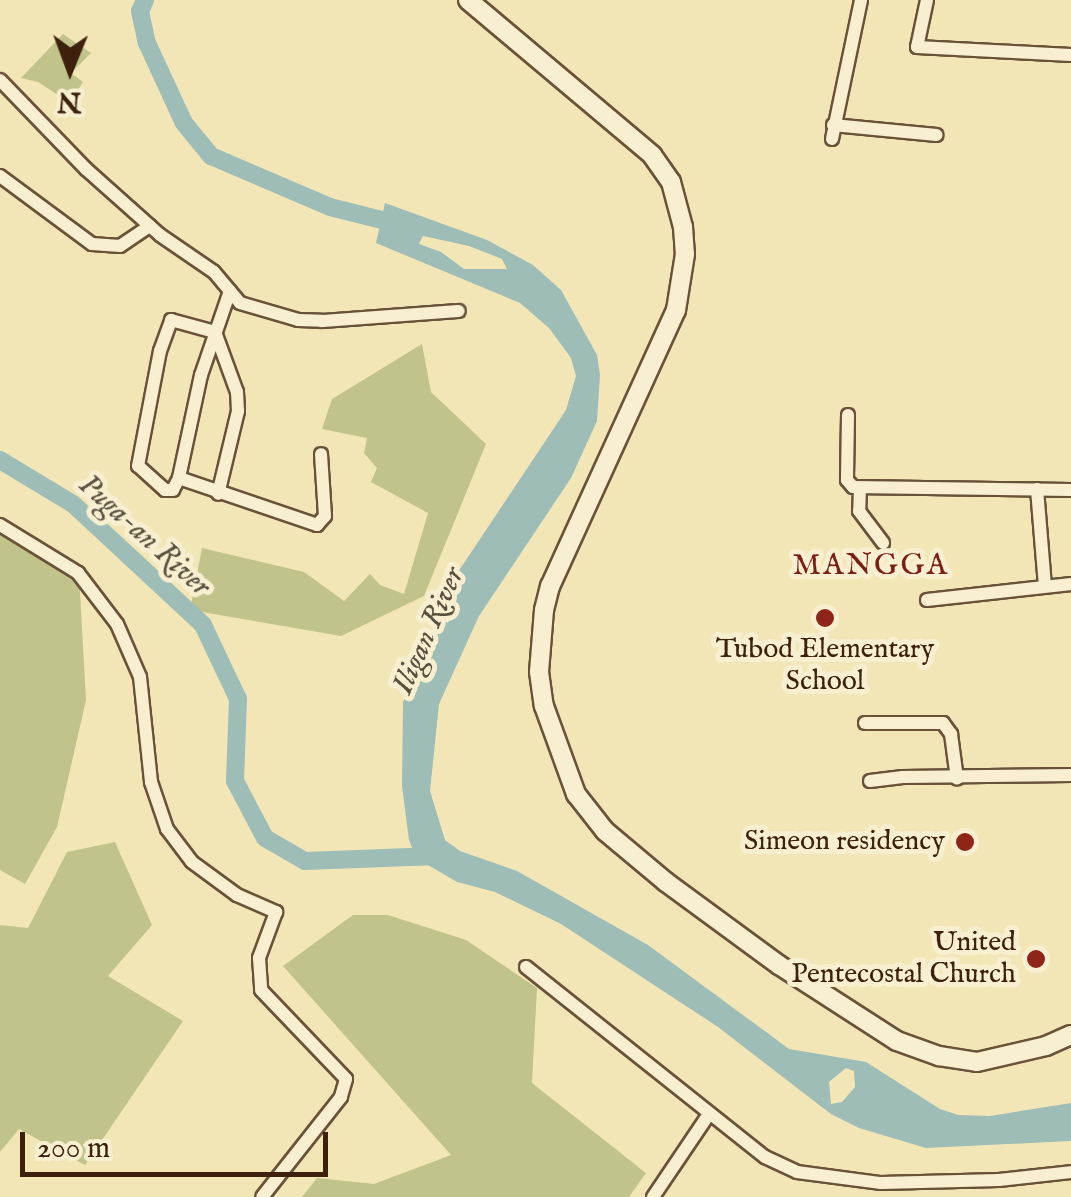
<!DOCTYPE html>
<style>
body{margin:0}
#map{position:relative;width:1071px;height:1197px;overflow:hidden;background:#f2e6b7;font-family:"IM FELL English",serif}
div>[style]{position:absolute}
.green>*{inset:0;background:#c0c38a}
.water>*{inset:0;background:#9ebdb7}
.river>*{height:18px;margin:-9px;padding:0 9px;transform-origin:9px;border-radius:9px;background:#9ebdb7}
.roads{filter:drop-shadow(2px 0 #6a5238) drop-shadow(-2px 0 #6a5238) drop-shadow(0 2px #6a5238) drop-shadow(0 -2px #6a5238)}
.street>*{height:12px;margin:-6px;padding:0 6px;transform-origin:6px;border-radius:6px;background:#f7efd0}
.secondary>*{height:18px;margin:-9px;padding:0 9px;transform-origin:9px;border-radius:9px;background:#f7efd0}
.dots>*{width:28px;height:28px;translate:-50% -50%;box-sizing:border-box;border:5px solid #f7efd0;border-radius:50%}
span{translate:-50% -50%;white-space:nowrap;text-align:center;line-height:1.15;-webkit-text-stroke:10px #f7efd0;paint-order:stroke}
.poi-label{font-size:28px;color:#3d210d}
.right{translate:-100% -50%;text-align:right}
.water-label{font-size:30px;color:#5a5040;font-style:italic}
.neighbourhood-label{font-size:30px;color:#7a1f14;letter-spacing:2.5px}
.north{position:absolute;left:20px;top:20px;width:100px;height:100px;-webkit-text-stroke:8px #f7efd0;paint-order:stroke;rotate:181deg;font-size:28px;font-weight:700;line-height:40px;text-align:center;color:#3d210d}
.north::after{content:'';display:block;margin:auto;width:35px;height:45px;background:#3d210d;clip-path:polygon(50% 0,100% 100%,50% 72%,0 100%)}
.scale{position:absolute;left:20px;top:1132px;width:308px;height:45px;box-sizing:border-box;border:5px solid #3d210d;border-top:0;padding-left:12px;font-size:30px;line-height:35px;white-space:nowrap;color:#3d210d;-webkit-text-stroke:8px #f7efd0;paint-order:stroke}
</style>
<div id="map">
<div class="green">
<i style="clip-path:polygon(63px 34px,91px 53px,71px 73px,83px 82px,70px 103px,38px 82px,21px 78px)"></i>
<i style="clip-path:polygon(422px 344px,431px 392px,486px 444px,424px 596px,341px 636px,190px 610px,202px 548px,304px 572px,344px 601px,370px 574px,380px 585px,404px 594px,428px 513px,371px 482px,377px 468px,364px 453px,367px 438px,322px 429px,332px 399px)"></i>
<i style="clip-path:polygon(0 516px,79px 574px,86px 700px,57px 827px,25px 884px,0 870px)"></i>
<i style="clip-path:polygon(115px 842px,152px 925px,108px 976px,183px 1021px,85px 1165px,19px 1129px,0 1152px,0 925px,28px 928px,67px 852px)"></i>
<i style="clip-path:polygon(353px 915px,388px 915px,466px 940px,537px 988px,532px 1083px,646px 1173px,629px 1197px,302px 1197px,317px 1178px,374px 1184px,451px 1155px,283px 966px)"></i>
</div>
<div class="water">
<i style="clip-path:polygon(evenodd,385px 203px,487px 240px,533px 265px,561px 290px,597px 355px,600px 375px,597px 421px,571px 478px,479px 616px,439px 704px,430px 791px,445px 840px,460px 851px,517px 871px,648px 945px,789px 1049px,866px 1062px,940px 1109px,958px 1115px,990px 1116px,1071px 1103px,1071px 1141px,926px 1148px,859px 1128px,831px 1114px,718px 1027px,561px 924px,495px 892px,457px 882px,416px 858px,409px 840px,402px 786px,403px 702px,428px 658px,458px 572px,566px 410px,576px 376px,571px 358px,549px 328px,520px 303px,376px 243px,385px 203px,423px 236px,469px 246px,502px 259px,507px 269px,464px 269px,441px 252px,419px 244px,423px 236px,385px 203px,846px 1068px,854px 1071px,855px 1087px,842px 1102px,831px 1104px,829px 1082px,846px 1068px)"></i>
</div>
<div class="river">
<i style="left:145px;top:0;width:12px;rotate:114deg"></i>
<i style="left:140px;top:11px;width:33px;rotate:78deg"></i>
<i style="left:147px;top:43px;width:88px;rotate:65.2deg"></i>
<i style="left:184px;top:123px;width:43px;rotate:50.7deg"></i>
<i style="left:211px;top:156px;width:129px;rotate:23.2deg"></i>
<i style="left:330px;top:207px;width:74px;rotate:14deg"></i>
<i style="left:0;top:460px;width:85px;rotate:31.1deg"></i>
<i style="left:73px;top:504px;width:178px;rotate:42.9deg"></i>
<i style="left:203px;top:625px;width:82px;rotate:64.7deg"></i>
<i style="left:238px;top:699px;width:82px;rotate:92.1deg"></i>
<i style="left:235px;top:781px;width:64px;rotate:62.2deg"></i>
<i style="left:265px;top:838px;width:46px;rotate:29.9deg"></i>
<i style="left:305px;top:861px;width:132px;rotate:-2.2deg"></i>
</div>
<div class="roads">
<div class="street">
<i style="left:927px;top:0;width:48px;rotate:102deg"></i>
<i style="left:917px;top:47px;width:154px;rotate:3deg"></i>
<i style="left:0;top:80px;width:124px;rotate:46deg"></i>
<i style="left:86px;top:169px;width:99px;rotate:41.7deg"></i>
<i style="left:160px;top:235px;width:65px;rotate:34.4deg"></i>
<i style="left:214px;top:272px;width:40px;rotate:50deg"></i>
<i style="left:240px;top:303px;width:60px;rotate:16.3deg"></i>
<i style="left:298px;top:320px;width:24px;rotate:2deg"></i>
<i style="left:322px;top:321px;width:137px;rotate:-4.2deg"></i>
<i style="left:833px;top:125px;width:104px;rotate:5.5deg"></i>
<i style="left:832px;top:139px;width:142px;rotate:-78.2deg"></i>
<i style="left:0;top:176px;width:114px;rotate:36.5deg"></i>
<i style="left:92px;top:244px;width:28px;rotate:4deg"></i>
<i style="left:120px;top:246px;width:36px;rotate:-34deg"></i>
<i style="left:230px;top:291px;width:89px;rotate:109deg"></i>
<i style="left:201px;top:375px;width:105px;rotate:102.1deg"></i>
<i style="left:179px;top:478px;width:146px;rotate:18.8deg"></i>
<i style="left:317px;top:525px;width:12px;rotate:-48deg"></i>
<i style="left:325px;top:516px;width:62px;rotate:-93.7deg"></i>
<i style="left:848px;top:415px;width:65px;rotate:90.9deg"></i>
<i style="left:847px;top:480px;width:9px;rotate:49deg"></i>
<i style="left:853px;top:487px;width:218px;rotate:0.8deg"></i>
<i style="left:179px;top:478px;width:13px;rotate:117deg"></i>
<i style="left:173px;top:490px;width:8px;rotate:180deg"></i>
<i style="left:165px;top:490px;width:36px;rotate:-138deg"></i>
<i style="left:138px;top:466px;width:117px;rotate:-79.2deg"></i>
<i style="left:160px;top:351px;width:33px;rotate:-70deg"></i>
<i style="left:171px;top:320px;width:46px;rotate:15.3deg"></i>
<i style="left:215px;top:332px;width:64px;rotate:69.9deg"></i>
<i style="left:237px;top:392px;width:19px;rotate:87deg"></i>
<i style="left:238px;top:411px;width:85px;rotate:103.5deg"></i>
<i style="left:860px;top:488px;width:23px;rotate:92deg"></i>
<i style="left:859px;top:511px;width:40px;rotate:53deg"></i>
<i style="left:1037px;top:489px;width:97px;rotate:85.3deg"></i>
<i style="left:0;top:525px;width:92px;rotate:31.6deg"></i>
<i style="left:78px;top:573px;width:64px;rotate:52.6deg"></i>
<i style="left:117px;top:624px;width:58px;rotate:66.5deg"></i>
<i style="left:140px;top:677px;width:106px;rotate:84deg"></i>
<i style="left:151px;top:782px;width:50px;rotate:71.2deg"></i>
<i style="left:167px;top:829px;width:41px;rotate:52.9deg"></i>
<i style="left:192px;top:862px;width:56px;rotate:36.3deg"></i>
<i style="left:237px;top:895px;width:43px;rotate:23.6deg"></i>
<i style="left:276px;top:912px;width:49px;rotate:110.3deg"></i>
<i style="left:259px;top:958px;width:32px;rotate:86deg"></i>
<i style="left:261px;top:990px;width:123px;rotate:46.3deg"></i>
<i style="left:346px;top:1079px;width:19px;rotate:106deg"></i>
<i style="left:341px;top:1097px;width:127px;rotate:128.3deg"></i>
<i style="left:927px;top:600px;width:145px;rotate:-6.3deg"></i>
<i style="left:865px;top:723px;width:78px"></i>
<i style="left:943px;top:723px;width:14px;rotate:54deg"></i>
<i style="left:951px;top:734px;width:45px;rotate:82.4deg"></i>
<i style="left:870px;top:781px;width:33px;rotate:-7deg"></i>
<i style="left:903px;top:777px;width:168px;rotate:-0.7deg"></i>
<i style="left:526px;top:967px;width:305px;rotate:38.5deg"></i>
<i style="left:765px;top:1157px;width:35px;rotate:25deg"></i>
<i style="left:797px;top:1172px;width:85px;rotate:7.5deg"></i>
<i style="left:881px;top:1183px;width:118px;rotate:-1.5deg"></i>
<i style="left:999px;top:1180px;width:72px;rotate:-6.3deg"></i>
<i style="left:653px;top:1197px;width:100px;rotate:-56deg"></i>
</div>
<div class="secondary">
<i style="left:468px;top:0;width:241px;rotate:40.1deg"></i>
<i style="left:652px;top:155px;width:33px;rotate:55deg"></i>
<i style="left:671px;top:182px;width:47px;rotate:75.1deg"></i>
<i style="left:683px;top:227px;width:27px;rotate:86deg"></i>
<i style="left:685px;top:254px;width:57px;rotate:99.1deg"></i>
<i style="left:676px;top:310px;width:303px;rotate:114.5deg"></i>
<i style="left:550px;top:586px;width:25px;rotate:104deg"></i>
<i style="left:544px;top:610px;width:62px;rotate:94.6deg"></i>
<i style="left:539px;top:672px;width:34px;rotate:82deg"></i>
<i style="left:544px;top:706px;width:94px;rotate:70deg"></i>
<i style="left:576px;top:794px;width:47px;rotate:51.9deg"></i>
<i style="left:605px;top:831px;width:80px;rotate:39.9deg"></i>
<i style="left:666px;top:882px;width:140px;rotate:36.3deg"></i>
<i style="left:779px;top:965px;width:140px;rotate:32.8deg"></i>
<i style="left:897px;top:1041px;width:45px;rotate:19.7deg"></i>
<i style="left:939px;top:1056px;width:38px;rotate:9deg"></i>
<i style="left:977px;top:1062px;width:71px;rotate:-13.1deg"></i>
<i style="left:1046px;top:1046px;width:27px;rotate:-24deg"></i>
</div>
</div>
<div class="dots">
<i style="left:825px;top:618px;background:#8f2418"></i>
<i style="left:965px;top:842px;background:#8f2418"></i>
<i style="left:1036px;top:959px;background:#8f2418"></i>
</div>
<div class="poi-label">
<span style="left:825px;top:666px">Tubod Elementary<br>School</span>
<span class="right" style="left:945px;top:842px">Simeon residency</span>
<span class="right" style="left:1016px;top:959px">United<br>Pentecostal Church</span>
</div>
<div class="water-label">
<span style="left:144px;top:536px;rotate:42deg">Puga-an River</span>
<span style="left:429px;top:631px;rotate:-66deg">Iligan River</span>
</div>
<div class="neighbourhood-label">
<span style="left:871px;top:566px">MANGGA</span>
</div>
<div class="north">N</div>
<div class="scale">200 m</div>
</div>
